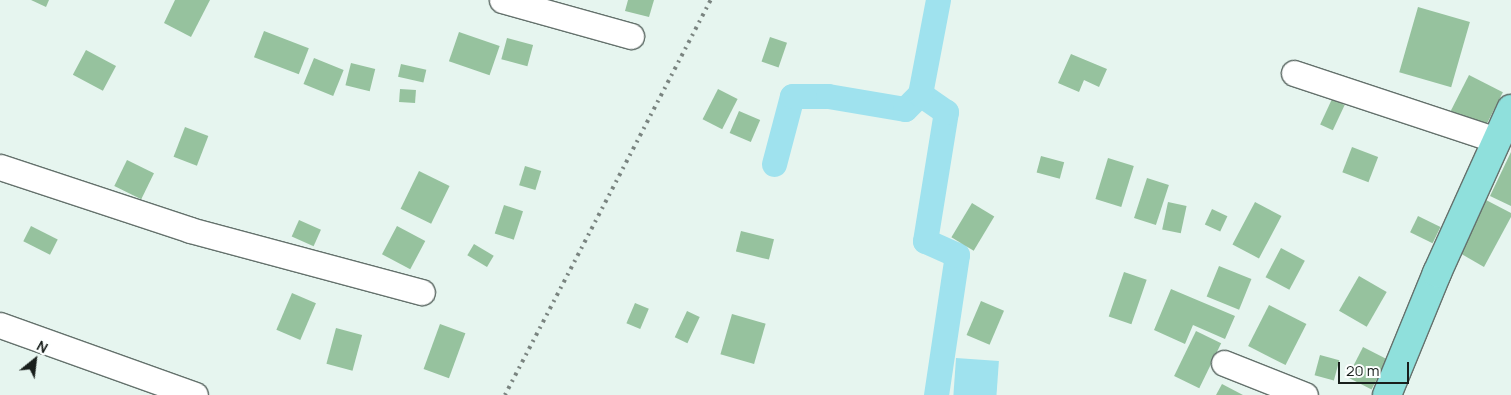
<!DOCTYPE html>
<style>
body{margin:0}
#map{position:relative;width:1511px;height:395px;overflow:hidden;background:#e6f5ef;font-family:Manrope,sans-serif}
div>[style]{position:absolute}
.water>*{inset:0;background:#9fe2ee;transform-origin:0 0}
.canal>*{height:25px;margin:-12.5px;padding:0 12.5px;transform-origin:12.5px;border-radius:12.5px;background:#9fe2ee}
.building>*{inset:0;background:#96c29e;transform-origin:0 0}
.roads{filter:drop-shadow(1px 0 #64716c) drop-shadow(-1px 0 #64716c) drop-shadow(0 1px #64716c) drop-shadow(0 -1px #64716c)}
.minor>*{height:25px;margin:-12.5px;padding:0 12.5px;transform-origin:12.5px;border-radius:12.5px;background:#fff}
.primary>*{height:28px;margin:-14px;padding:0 14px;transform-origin:14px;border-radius:14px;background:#8fe0dc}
.rail>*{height:4px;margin-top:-2px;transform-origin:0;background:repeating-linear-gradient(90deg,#79837f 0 2.5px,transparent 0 7.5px)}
span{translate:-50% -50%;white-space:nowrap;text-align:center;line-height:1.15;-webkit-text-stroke:5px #fcfffe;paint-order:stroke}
.north{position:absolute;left:10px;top:335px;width:50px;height:50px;-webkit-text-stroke:4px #fcfffe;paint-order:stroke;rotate:29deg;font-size:14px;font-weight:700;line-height:20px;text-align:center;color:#181e1b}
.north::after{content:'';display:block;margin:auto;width:18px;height:22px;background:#181e1b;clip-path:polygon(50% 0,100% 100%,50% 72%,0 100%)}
.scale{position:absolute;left:1338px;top:362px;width:71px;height:22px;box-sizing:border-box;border:2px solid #181e1b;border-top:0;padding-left:6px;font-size:15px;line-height:18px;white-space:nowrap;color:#181e1b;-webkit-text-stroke:4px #fcfffe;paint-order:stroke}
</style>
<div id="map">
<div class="water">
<i style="left:956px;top:358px;width:43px;height:37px;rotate:4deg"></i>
</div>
<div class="canal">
<i style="left:774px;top:164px;width:70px;rotate:-75.2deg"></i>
<i style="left:792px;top:96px;width:36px"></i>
<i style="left:828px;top:96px;width:78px;rotate:9.6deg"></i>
<i style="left:905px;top:109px;width:21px;rotate:-45deg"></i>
<i style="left:936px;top:395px;width:142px;rotate:-81.5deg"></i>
<i style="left:957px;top:255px;width:35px;rotate:-156deg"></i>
<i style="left:925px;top:241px;width:131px;rotate:-80.8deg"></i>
<i style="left:946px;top:112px;width:32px;rotate:-145deg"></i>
<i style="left:920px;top:94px;width:96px;rotate:-79.2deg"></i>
</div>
<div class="building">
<i style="clip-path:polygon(31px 0,49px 0,46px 7px)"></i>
<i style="clip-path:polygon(175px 0,210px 0,191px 37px,164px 23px)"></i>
<i style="clip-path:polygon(628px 0,654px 0,649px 17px,625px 11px)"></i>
<i style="left:1418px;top:7px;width:54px;height:68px;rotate:16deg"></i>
<i style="left:264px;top:31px;width:48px;height:28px;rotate:21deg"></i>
<i style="left:459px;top:32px;width:43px;height:31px;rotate:19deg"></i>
<i style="left:770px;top:37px;width:18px;height:26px;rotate:19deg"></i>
<i style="left:507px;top:38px;width:27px;height:22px;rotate:15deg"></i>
<i style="left:86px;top:50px;width:34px;height:28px;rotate:28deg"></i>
<i style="clip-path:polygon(1071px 54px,1107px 69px,1099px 87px,1084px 80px,1079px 92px,1058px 83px)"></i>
<i style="left:314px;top:58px;width:32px;height:28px;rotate:22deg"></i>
<i style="left:351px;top:63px;width:25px;height:23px;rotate:14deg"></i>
<i style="left:401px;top:64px;width:26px;height:13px;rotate:13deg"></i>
<i style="left:1469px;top:75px;width:38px;height:40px;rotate:27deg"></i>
<i style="left:400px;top:89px;width:16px;height:13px;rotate:4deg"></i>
<i style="left:718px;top:89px;width:22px;height:34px;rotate:27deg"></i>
<i style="left:1332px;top:99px;width:14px;height:28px;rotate:25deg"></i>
<i style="left:739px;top:111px;width:23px;height:24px;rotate:23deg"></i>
<i style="left:185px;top:127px;width:25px;height:32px;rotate:21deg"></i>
<i style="left:1352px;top:147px;width:28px;height:27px;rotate:21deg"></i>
<i style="clip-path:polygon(1511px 152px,1511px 206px,1490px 196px)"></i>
<i style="left:1041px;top:156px;width:24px;height:17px;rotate:15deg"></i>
<i style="left:1108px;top:158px;width:27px;height:43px;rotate:17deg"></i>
<i style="left:127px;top:160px;width:30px;height:29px;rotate:26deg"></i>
<i style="left:525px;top:166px;width:17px;height:20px;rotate:17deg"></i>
<i style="left:419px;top:171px;width:34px;height:42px;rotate:26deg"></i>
<i style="left:1147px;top:178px;width:23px;height:42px;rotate:18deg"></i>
<i style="clip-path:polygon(1486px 200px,1511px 213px,1511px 217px,1484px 267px,1458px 252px)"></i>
<i style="left:1168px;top:202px;width:19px;height:28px;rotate:12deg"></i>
<i style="left:1255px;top:202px;width:30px;height:48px;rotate:28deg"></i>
<i style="left:972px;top:203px;width:26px;height:40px;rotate:31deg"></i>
<i style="left:504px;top:205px;width:20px;height:30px;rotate:18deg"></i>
<i style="left:1212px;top:209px;width:17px;height:17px;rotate:25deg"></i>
<i style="left:1418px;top:216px;width:25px;height:18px;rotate:26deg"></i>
<i style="left:299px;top:220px;width:24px;height:18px;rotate:24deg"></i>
<i style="left:31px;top:226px;width:30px;height:17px;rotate:27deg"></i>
<i style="left:397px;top:226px;width:32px;height:32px;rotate:28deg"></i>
<i style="left:741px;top:231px;width:34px;height:21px;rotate:14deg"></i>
<i style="left:474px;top:244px;width:23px;height:13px;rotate:31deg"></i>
<i style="left:1281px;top:248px;width:27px;height:33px;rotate:28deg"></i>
<i style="left:1219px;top:266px;width:35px;height:33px;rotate:22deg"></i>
<i style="left:1124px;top:272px;width:24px;height:47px;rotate:19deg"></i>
<i style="left:1359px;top:276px;width:32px;height:40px;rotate:30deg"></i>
<i style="clip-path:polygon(1171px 289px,1235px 316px,1225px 339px,1193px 325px,1185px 344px,1154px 330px)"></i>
<i style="left:292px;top:293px;width:26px;height:40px;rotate:23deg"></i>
<i style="left:981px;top:301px;width:25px;height:37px;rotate:23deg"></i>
<i style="left:635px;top:303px;width:15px;height:22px;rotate:23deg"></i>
<i style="left:1269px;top:305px;width:42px;height:46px;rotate:27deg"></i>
<i style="left:687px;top:311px;width:14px;height:29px;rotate:25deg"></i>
<i style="left:732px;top:314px;width:35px;height:42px;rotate:16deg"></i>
<i style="left:440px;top:324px;width:27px;height:48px;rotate:20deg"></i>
<i style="left:336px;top:328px;width:27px;height:37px;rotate:15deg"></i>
<i style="left:1196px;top:331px;width:28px;height:50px;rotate:26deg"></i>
<i style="left:1363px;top:347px;width:27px;height:34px;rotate:27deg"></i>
<i style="left:1320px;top:355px;width:20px;height:21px;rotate:15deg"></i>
<i style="clip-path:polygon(1222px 384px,1243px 395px,1216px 395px)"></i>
</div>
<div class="roads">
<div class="minor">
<i style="left:502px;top:0;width:134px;rotate:15.6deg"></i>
<i style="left:1294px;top:73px;width:213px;rotate:18.3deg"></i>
<i style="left:0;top:167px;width:200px;rotate:18.3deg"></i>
<i style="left:190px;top:230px;width:240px;rotate:15deg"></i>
<i style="left:0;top:325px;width:207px;rotate:19.7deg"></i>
<i style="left:1224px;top:363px;width:87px;rotate:21.6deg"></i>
</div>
<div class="primary">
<i style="left:1387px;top:395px;width:132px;rotate:-67.7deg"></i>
<i style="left:1437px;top:273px;width:180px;rotate:-65.7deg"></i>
</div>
</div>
<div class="rail">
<i style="left:505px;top:395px;width:445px;rotate:-62.5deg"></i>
</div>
<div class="north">N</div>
<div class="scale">20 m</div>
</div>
